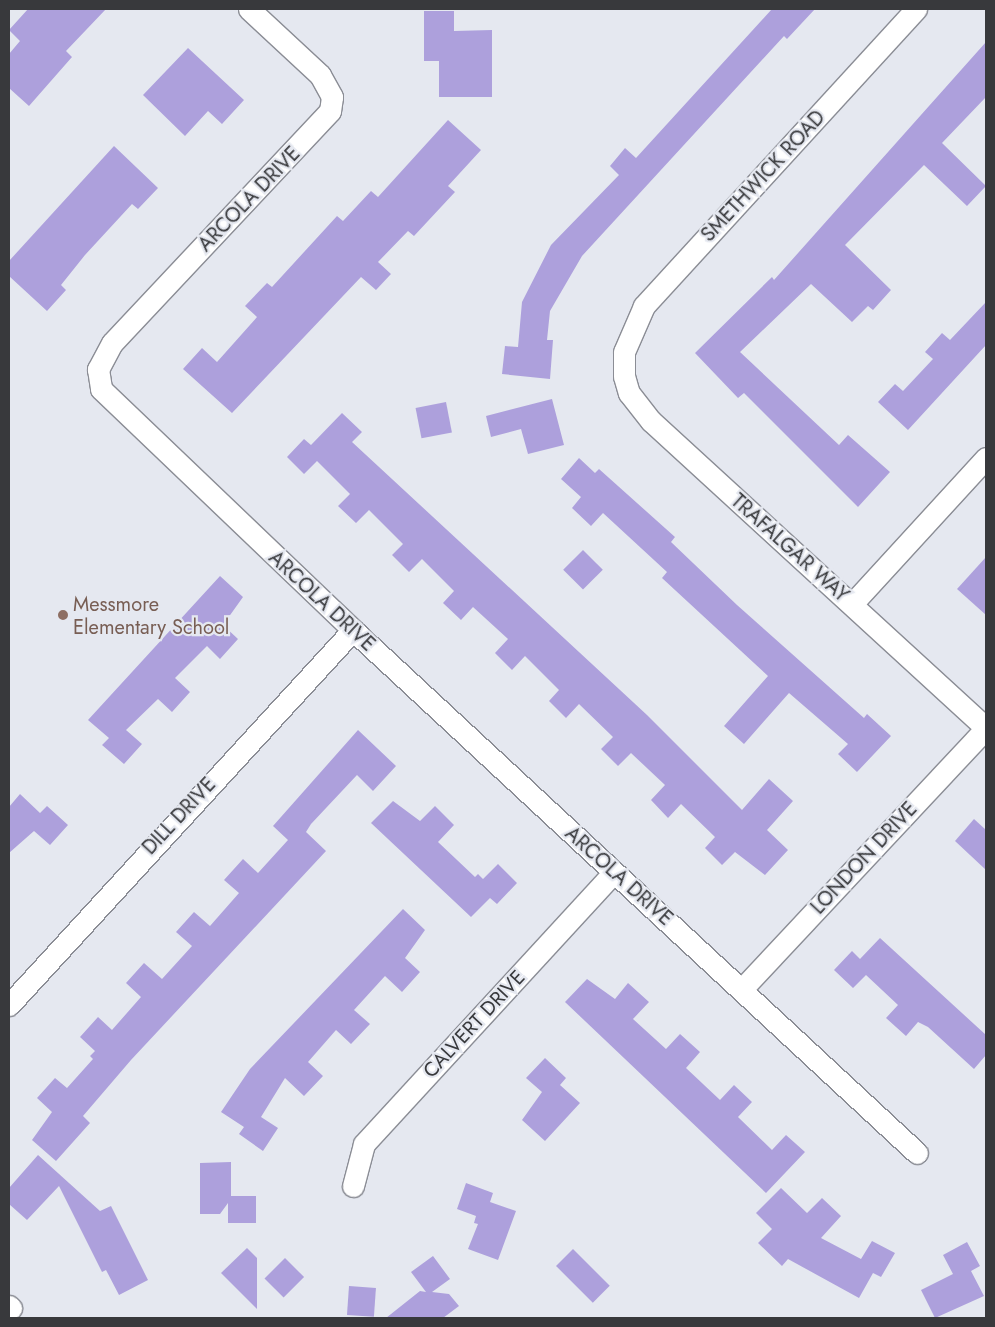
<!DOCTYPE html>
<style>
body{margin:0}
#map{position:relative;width:995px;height:1327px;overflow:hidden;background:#e5e8f0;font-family:Jost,sans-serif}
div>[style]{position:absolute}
.building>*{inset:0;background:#ada0dc;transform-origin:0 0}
.roads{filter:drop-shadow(1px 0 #8b8d95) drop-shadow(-1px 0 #8b8d95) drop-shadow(0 1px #8b8d95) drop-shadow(0 -1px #8b8d95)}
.minor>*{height:21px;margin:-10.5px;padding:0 10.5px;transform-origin:10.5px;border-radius:10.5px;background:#fff}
.dots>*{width:14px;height:14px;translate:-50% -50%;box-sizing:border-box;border:2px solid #e5e8f0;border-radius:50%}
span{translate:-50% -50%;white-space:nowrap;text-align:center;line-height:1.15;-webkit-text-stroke:4.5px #e5e8f0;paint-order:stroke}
.street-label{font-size:20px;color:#38393c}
.education-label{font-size:20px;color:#785e54}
.left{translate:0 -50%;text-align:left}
.frame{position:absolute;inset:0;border:10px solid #38393c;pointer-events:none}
</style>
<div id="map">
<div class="building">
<i style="clip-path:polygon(28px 9px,106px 9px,66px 51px,72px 57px,29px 106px,9px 88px,9px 54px,20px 41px,9px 30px)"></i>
<i style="clip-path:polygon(772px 9px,815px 9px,787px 39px,784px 36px,582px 256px,550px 311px,547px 340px,553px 340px,550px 379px,502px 374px,505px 346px,518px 347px,522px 302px,551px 245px,619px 175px,610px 166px,625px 148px,636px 158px)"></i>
<i style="clip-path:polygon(424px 11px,454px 11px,454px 31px,492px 30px,492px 97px,439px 97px,439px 61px,424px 61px)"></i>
<i style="clip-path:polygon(986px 42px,986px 97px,942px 143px,986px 186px,967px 206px,924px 165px,845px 245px,891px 290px,873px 310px,868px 306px,852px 322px,811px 284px,740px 352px,839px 445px,848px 435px,890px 472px,858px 507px,744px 393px,738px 398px,695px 353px,772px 277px,774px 280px)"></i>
<i style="clip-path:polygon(188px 48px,244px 100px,222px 124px,208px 111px,185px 136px,143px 95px)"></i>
<i style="clip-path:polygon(448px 120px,481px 150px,448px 186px,455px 192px,414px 236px,408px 231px,378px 262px,391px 274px,376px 290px,361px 277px,232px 413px,183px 369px,202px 348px,217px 362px,257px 317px,245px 306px,267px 283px,272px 287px,337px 216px,343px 221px,371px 191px,378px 197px)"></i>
<i style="clip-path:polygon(114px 146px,158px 188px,138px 209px,132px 204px,85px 255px,61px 285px,66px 290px,47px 311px,9px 276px,9px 261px)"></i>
<i style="clip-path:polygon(986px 302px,986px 345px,908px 430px,878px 402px,895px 384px,903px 391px,933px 359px,925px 352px,942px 333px,950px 340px)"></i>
<i style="clip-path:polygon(552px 399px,564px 445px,528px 454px,521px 429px,491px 437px,486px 416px)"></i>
<i style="left:446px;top:402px;width:31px;height:31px;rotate:79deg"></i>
<i style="clip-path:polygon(342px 413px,362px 432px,352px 442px,647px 715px,742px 810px,769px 779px,793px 801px,767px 830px,788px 850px,765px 875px,735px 852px,722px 865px,705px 848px,715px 837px,681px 804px,668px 818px,651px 800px,665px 785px,631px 753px,618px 766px,601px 749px,613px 737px,579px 704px,566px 718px,549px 701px,559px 690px,525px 656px,512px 670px,495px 653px,508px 639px,473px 607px,461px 620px,443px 603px,454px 591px,422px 559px,409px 572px,392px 555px,403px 544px,369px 510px,356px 523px,338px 506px,350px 494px,317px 461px,304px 474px,287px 457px,304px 439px,311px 445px)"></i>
<i style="clip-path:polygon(579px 458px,595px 473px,599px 469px,675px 537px,671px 542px,737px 605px,864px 718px,867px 714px,891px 736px,857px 772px,838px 754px,848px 744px,789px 693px,744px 744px,724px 726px,768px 676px,662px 578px,667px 572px,603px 513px,591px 526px,572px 508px,581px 497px,561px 479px)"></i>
<i style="left:583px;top:550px;width:28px;height:28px;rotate:45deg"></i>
<i style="clip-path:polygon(986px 557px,986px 615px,957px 589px)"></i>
<i style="clip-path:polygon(220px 576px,243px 597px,223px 625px,238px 639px,220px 659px,207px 646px,175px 678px,190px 692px,172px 712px,158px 699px,126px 730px,142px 744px,124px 764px,102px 745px,109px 738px,88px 720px)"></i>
<i style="clip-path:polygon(358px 730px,396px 766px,373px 791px,357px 775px,311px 824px,306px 832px,326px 851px,131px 1060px,83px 1116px,90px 1123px,56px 1161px,32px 1140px,52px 1112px,37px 1098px,55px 1078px,67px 1088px,93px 1059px,90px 1056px,95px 1051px,80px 1037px,98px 1017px,112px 1030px,141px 997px,126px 983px,144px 963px,162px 979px,192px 946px,176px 932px,194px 912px,210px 926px,239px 893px,224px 880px,243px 859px,258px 873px,288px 840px,273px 826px)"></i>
<i style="clip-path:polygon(20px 794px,40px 813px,47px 806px,68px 825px,50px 845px,34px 831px,9px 853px,9px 807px)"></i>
<i style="clip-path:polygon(393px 801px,420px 821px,435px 806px,454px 825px,438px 842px,475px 877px,478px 874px,483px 879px,498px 864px,517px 883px,497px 904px,490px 898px,471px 917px,371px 823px)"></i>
<i style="clip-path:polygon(974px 819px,986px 830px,986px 870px,955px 841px)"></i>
<i style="clip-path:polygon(403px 909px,425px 930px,405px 958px,420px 972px,402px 992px,385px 976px,354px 1010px,370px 1024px,351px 1044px,336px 1030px,308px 1062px,323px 1076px,304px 1096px,285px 1078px,261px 1117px,278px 1128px,263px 1151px,239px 1134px,244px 1127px,221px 1112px,250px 1069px)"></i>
<i style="clip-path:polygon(880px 938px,986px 1035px,986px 1055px,974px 1069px,928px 1027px,918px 1022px,906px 1036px,886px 1018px,898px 1005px,866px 975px,853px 988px,834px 970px,852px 951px,860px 959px)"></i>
<i style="clip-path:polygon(587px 979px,615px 999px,628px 983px,649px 1002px,633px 1019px,666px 1049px,680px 1034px,700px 1052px,686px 1068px,720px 1100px,734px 1085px,752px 1102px,738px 1117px,772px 1150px,786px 1135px,805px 1152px,766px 1193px,565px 1002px)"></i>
<i style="clip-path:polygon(545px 1058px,566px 1078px,560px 1085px,580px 1103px,545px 1141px,522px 1120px,542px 1092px,526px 1078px)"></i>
<i style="clip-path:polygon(38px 1155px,100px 1211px,111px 1206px,148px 1280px,119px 1295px,106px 1270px,102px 1272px,59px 1186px,27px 1220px,9px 1204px,9px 1188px)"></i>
<i style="clip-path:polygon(231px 1162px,231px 1196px,256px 1196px,256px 1223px,228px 1223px,228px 1203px,220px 1214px,200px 1214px,200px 1163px)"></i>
<i style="clip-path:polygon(466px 1183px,493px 1193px,490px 1202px,516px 1211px,498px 1260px,468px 1249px,478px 1224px,474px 1223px,476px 1216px,457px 1209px)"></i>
<i style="clip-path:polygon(781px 1188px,807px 1213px,822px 1198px,841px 1216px,821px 1238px,861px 1259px,872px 1241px,895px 1253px,881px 1277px,873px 1273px,859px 1298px,788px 1259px,782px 1266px,758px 1243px,772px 1229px,756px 1213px)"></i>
<i style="clip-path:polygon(967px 1242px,980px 1266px,971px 1271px,984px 1296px,935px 1318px,921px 1290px,953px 1274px,943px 1255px)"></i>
<i style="clip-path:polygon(247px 1248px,257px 1258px,257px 1309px,221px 1273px)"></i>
<i style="left:573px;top:1249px;width:52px;height:24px;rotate:45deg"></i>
<i style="clip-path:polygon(433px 1256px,450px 1279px,432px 1292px,449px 1294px,459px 1306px,443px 1318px,386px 1318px,420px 1291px,426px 1292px,411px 1272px)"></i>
<i style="left:285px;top:1258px;width:27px;height:29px;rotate:45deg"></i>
<i style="left:349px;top:1286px;width:27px;height:29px;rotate:4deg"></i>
</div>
<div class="roads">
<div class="minor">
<i style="left:249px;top:9px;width:97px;rotate:42.9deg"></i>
<i style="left:320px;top:75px;width:25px;rotate:61deg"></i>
<i style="left:332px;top:97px;width:14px;rotate:98deg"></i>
<i style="left:330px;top:111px;width:318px;rotate:133.2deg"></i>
<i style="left:112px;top:343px;width:30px;rotate:118deg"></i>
<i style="left:98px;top:369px;width:20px;rotate:81deg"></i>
<i style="left:101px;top:389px;width:349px;rotate:43.7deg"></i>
<i style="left:353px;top:630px;width:769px;rotate:42.84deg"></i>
<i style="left:916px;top:9px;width:403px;rotate:132.5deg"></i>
<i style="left:644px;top:306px;width:50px;rotate:113.5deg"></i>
<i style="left:624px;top:352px;width:24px;rotate:90deg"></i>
<i style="left:624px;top:376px;width:18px;rotate:74deg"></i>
<i style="left:629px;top:393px;width:36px;rotate:52deg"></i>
<i style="left:651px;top:421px;width:454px;rotate:42.5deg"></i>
<i style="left:852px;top:604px;width:198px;rotate:-47.5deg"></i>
<i style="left:742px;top:989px;width:357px;rotate:-46.9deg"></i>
<i style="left:9px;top:1005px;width:509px;rotate:-47.47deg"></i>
<i style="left:353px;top:1186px;width:43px;rotate:-75.3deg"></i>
<i style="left:364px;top:1144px;width:369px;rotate:-47.4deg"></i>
<i style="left:9px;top:1306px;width:3px;rotate:45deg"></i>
</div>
</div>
<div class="dots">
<i style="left:63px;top:615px;background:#8d6e63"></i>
</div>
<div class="street-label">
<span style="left:763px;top:176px;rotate:-47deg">SMETHWICK ROAD</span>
<span style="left:249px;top:199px;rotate:-46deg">ARCOLA DRIVE</span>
<span style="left:790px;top:548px;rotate:42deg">TRAFALGAR WAY</span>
<span style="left:322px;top:601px;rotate:43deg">ARCOLA DRIVE</span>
<span style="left:179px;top:816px;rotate:-47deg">DILL DRIVE</span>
<span style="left:864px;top:858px;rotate:-47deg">LONDON DRIVE</span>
<span style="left:619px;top:876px;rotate:42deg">ARCOLA DRIVE</span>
<span style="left:474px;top:1024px;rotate:-47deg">CALVERT DRIVE</span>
</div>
<div class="education-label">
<span class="left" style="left:73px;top:616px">Messmore<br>Elementary School</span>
</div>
<div class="frame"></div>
</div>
